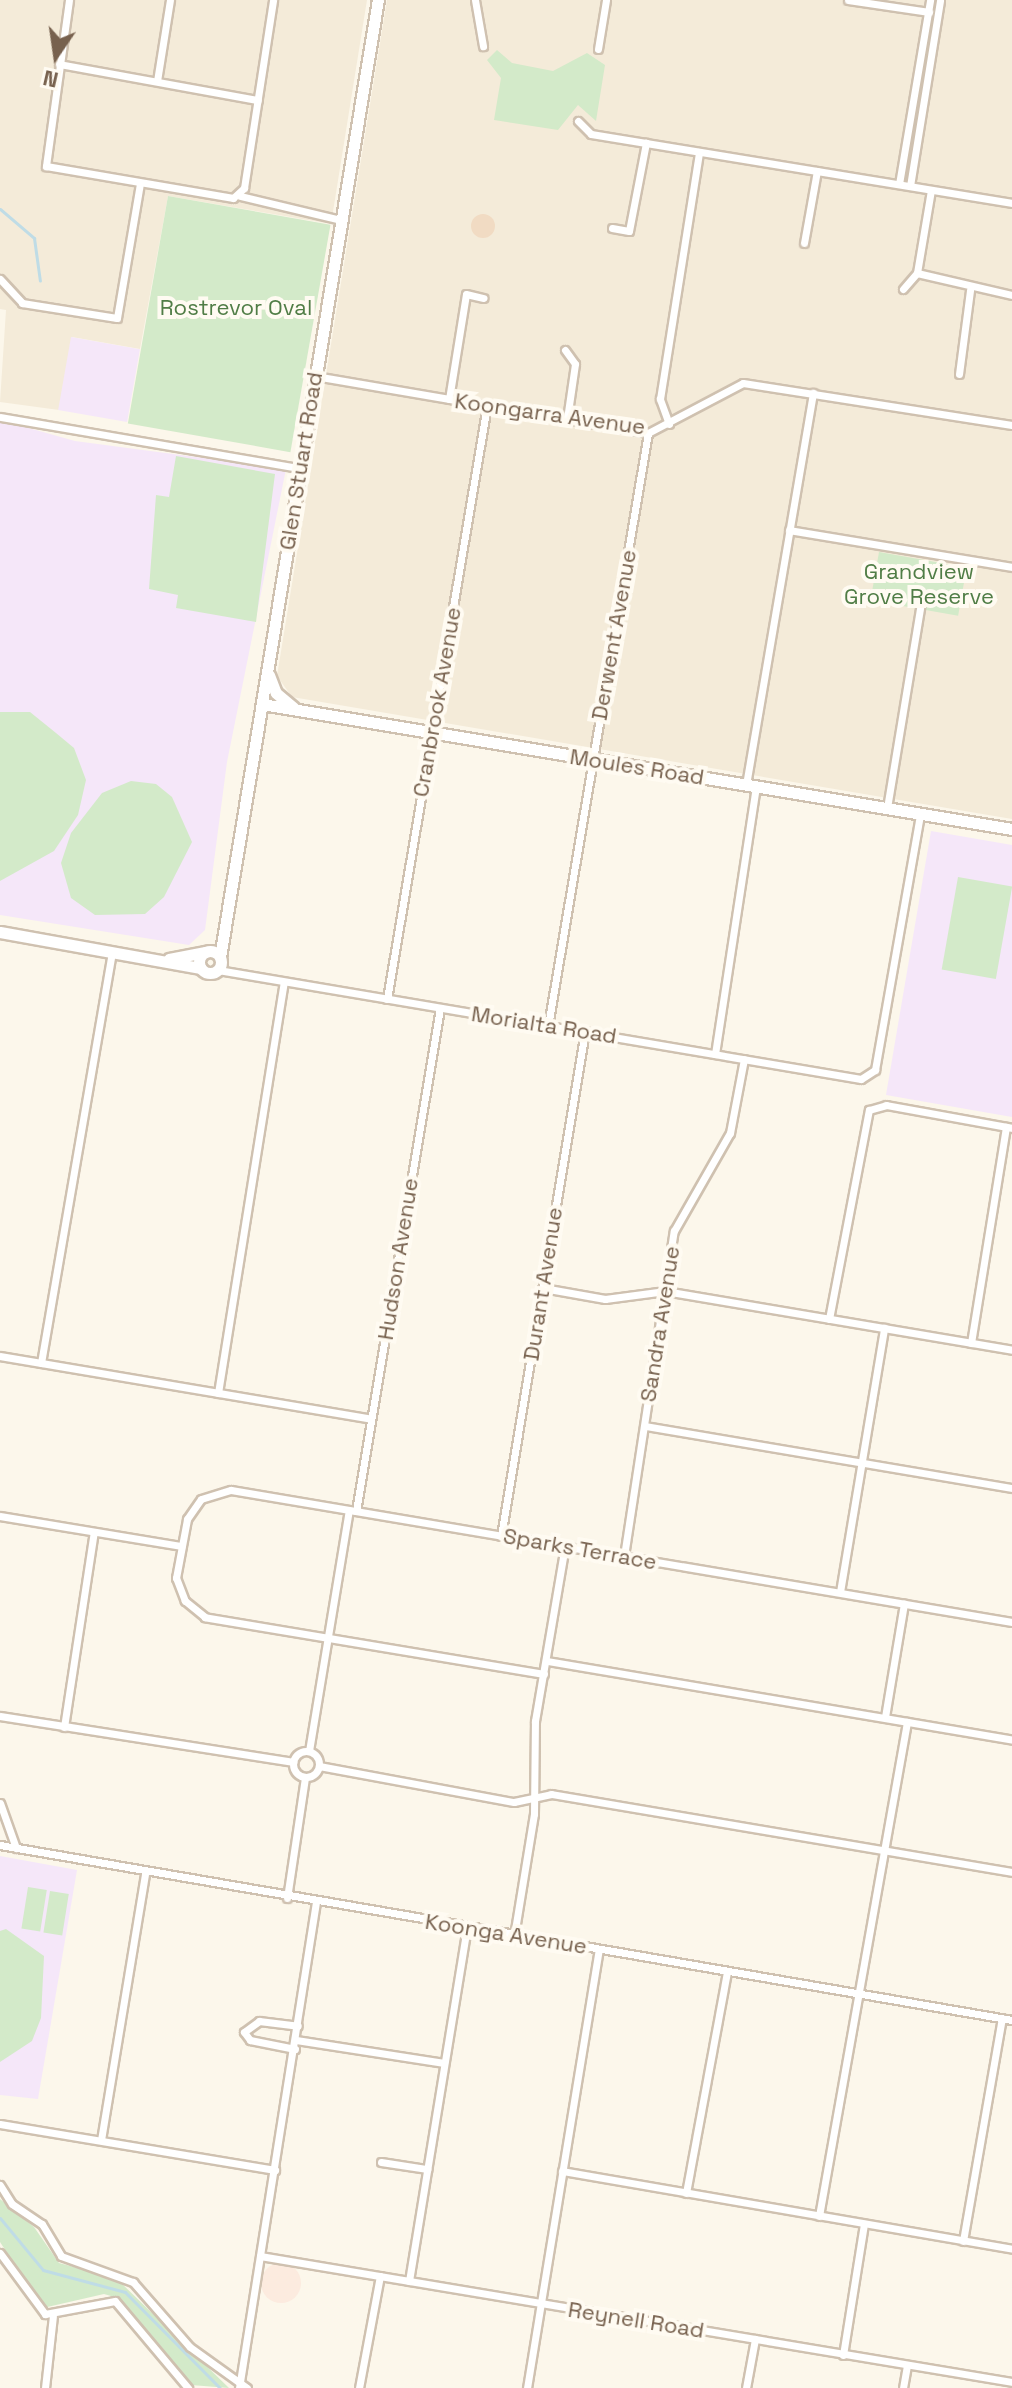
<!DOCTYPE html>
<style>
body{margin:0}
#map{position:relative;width:1012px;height:2388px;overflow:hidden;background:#fcf7eb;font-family:"Space Grotesk",sans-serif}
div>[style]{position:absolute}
.residential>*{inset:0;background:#f4ebd9}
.commercial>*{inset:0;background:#fcebdf}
.round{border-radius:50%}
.education>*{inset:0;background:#f5e7f9;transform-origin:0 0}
.green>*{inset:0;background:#d3eac9;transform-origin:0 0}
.stream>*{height:3px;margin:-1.5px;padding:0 1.5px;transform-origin:1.5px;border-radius:1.5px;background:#bfdce6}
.building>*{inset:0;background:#f1dbc3}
.roads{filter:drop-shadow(2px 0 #cfc1b0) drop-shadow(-2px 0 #cfc1b0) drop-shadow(0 2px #cfc1b0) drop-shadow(0 -2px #cfc1b0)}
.street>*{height:7px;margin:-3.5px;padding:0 3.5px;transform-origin:3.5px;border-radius:3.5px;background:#fff}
.street>.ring{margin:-3.5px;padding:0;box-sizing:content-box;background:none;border:7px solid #fff;border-radius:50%}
.secondary>*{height:11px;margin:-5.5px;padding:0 5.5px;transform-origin:5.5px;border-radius:5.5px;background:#fff}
.secondary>.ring{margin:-5.5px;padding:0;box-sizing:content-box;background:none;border:11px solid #fff;border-radius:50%}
span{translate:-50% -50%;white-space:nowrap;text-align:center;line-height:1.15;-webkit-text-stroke:8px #fffbf2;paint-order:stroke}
.park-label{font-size:22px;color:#507d46}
.street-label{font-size:22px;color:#77614e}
.north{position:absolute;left:16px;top:16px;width:80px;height:80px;-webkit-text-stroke:6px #fffbf2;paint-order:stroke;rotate:193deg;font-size:22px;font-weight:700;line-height:32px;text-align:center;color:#77614e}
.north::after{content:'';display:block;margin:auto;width:28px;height:36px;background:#77614e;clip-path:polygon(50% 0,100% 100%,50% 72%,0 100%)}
</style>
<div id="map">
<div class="residential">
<i style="clip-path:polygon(0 0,367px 0,331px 224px,168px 196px,140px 349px,72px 337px,59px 410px,0 402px,6px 310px,0 309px)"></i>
<i style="clip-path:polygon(387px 0,1012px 0,1012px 819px,292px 697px,277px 676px)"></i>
</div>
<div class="commercial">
<i class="round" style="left:261px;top:2263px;width:40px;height:40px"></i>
</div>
<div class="education">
<i style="left:71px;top:337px;width:70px;height:74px;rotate:10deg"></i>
<i style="clip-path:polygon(0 420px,75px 441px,286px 469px,227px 762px,205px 930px,189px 945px,0 915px)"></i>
<i style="clip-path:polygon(931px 831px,1012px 845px,1012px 1117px,886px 1095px)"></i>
<i style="clip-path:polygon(0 1856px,77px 1870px,38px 2099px,0 2095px)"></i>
</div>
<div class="green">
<i style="clip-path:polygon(497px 50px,512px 63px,553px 71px,587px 53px,605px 65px,596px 121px,578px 105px,558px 130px,494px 120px,501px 78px,487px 60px)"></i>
<i style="left:168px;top:196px;width:165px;height:231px;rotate:10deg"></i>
<i style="clip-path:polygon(176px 456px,275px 474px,256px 622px,176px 608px,178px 595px,149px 589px,156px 495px,169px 497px)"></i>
<i style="left:879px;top:552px;width:89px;height:49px;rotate:10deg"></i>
<i style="clip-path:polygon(0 712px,30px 712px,56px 733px,74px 748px,86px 780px,78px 815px,54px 851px,0 881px)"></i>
<i style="clip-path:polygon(131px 781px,156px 784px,172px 797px,192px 842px,164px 897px,145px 914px,95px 915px,71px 898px,61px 863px,71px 833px,102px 793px)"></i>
<i style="left:958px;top:877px;width:55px;height:94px;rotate:10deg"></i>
<i style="left:28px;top:1887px;width:19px;height:42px;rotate:9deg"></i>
<i style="left:50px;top:1891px;width:19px;height:42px;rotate:9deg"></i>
<i style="clip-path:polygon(6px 1929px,44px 1956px,41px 2018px,32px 2041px,0 2062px,0 1931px)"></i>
<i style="clip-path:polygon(0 2199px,34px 2227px,59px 2263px,116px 2278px,229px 2388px,191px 2385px,118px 2298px,104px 2294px,43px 2308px,0 2242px)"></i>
</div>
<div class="stream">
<i style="left:0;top:209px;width:45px;rotate:40.5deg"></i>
<i style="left:34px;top:238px;width:43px;rotate:82.1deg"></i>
<i style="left:0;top:2218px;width:67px;rotate:50.4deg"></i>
<i style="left:43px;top:2270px;width:85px;rotate:15deg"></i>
<i style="left:125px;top:2292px;width:135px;rotate:45.3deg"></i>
</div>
<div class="building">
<i class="round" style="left:471px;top:214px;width:24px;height:24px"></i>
</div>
<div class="roads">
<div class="street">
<i style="left:69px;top:0;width:168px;rotate:97.9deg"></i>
<i style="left:46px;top:166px;width:190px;rotate:9.7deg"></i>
<i style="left:233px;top:198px;width:15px;rotate:-42deg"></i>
<i style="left:244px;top:188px;width:190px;rotate:-81.2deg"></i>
<i style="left:475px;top:0;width:47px;rotate:80.1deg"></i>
<i style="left:848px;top:0;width:82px;rotate:8.4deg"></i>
<i style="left:598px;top:49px;width:50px;rotate:-80.7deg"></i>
<i style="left:59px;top:64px;width:202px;rotate:10.3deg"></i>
<i style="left:157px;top:81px;width:82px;rotate:-80.9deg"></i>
<i style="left:578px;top:121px;width:18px;rotate:45deg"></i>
<i style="left:591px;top:134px;width:427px;rotate:9.3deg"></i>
<i style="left:899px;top:184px;width:187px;rotate:-80.4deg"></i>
<i style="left:910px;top:186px;width:188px;rotate:-80.8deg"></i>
<i style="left:931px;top:190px;width:84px;rotate:99.6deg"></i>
<i style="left:917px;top:273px;width:98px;rotate:13deg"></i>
<i style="left:240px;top:196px;width:104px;rotate:13.4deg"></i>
<i style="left:612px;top:228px;width:17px;rotate:10deg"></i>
<i style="left:629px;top:231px;width:90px;rotate:-79.1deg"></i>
<i style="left:804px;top:243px;width:73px;rotate:-79.8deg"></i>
<i style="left:0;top:279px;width:33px;rotate:47deg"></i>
<i style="left:22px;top:303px;width:96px;rotate:9deg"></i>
<i style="left:117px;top:318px;width:137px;rotate:-80.3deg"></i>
<i style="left:903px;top:289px;width:21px;rotate:-49deg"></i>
<i style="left:565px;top:350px;width:17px;rotate:54deg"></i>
<i style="left:575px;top:364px;width:56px;rotate:98.3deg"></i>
<i style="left:959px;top:374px;width:85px;rotate:-82.5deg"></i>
<i style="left:315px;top:376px;width:338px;rotate:9.7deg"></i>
<i style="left:648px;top:433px;width:107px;rotate:-27.8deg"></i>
<i style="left:743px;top:383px;width:272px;rotate:8.9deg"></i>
<i style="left:449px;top:399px;width:106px;rotate:-80.8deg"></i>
<i style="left:466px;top:294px;width:18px;rotate:13deg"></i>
<i style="left:0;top:417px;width:303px;rotate:9.7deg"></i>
<i style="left:669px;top:424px;width:27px;rotate:-110deg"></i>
<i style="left:660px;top:399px;width:250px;rotate:-81deg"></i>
<i style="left:789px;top:530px;width:226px;rotate:9.4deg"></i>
<i style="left:746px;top:785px;width:398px;rotate:-80.3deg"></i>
<i style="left:887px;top:808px;width:203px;rotate:-80.6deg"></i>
<i style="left:218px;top:970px;width:652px;rotate:9.62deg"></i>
<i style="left:861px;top:1079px;width:17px;rotate:-33deg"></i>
<i style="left:875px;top:1070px;width:260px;rotate:-80deg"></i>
<i style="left:387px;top:999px;width:602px;rotate:-80.44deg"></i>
<i style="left:548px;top:1026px;width:601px;rotate:-80.43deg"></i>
<i style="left:715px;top:1054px;width:271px;rotate:-81.3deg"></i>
<i style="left:543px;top:1288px;width:63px;rotate:10.1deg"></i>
<i style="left:605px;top:1299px;width:61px;rotate:-7.6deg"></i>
<i style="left:665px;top:1291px;width:352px;rotate:9.6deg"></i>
<i style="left:829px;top:1319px;width:213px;rotate:-79.2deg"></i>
<i style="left:869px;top:1110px;width:18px;rotate:-16deg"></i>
<i style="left:886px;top:1105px;width:128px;rotate:10.3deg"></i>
<i style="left:971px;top:1343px;width:219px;rotate:-80.8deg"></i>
<i style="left:0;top:1356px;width:376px;rotate:9.6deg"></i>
<i style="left:41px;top:1363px;width:418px;rotate:-80.2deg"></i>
<i style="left:218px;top:1393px;width:416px;rotate:-80.9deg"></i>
<i style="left:645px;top:1426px;width:372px;rotate:9.6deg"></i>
<i style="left:356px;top:1511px;width:510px;rotate:-80.52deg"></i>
<i style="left:0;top:1516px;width:184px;rotate:9.4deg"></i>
<i style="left:501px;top:1536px;width:512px;rotate:-80.56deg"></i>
<i style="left:624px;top:1556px;width:329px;rotate:-81.3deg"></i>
<i style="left:674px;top:1231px;width:113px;rotate:-60.3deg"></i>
<i style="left:730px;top:1133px;width:75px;rotate:-79.3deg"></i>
<i style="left:840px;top:1592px;width:268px;rotate:-80.5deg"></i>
<i style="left:547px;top:1661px;width:472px;rotate:9.6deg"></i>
<i style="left:544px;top:1674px;width:344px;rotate:-170.5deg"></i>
<i style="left:205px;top:1617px;width:26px;rotate:-141deg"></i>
<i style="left:185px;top:1601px;width:25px;rotate:-111deg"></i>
<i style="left:176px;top:1578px;width:60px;rotate:-79.4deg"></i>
<i style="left:187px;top:1519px;width:24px;rotate:-55deg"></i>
<i style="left:201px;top:1499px;width:31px;rotate:-17deg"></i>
<i style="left:231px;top:1490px;width:792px;rotate:9.59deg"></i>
<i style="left:0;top:1716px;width:297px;rotate:8.9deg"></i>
<i style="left:885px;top:1717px;width:115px;rotate:-80.5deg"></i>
<i style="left:64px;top:1727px;width:197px;rotate:-81.3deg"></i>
<i style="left:309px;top:1751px;width:244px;rotate:-80.6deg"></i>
<i class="ring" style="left:293px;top:1751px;width:19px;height:19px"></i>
<i style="left:319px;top:1766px;width:198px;rotate:10.5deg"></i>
<i style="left:514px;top:1802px;width:38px;rotate:-12deg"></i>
<i style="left:551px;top:1794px;width:468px;rotate:9.6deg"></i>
<i style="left:0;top:1803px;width:48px;rotate:70.4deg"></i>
<i style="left:0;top:1845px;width:1027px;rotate:9.81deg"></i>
<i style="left:287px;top:1898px;width:122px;rotate:-81.5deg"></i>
<i style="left:514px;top:1936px;width:124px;rotate:-80.7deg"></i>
<i style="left:534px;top:1814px;width:93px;rotate:-89.4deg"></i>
<i style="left:535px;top:1721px;width:178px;rotate:-80.3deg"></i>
<i style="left:296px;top:2040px;width:150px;rotate:8.8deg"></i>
<i style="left:295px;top:2049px;width:46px;rotate:-168.7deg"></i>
<i style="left:250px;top:2040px;width:10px;rotate:-127deg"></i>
<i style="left:244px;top:2032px;width:19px;rotate:-36deg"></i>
<i style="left:259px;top:2021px;width:39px;rotate:7deg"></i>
<i style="left:0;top:2124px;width:279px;rotate:9.5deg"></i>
<i style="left:101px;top:2140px;width:270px;rotate:-80.6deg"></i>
<i style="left:381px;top:2162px;width:47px;rotate:8.7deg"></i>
<i style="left:562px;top:2171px;width:457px;rotate:9.8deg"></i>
<i style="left:0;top:2185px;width:22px;rotate:58deg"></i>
<i style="left:12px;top:2204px;width:36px;rotate:34deg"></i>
<i style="left:42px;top:2224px;width:37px;rotate:59deg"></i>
<i style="left:61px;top:2256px;width:77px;rotate:19.9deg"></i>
<i style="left:133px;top:2282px;width:86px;rotate:48.8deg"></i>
<i style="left:190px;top:2347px;width:70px;rotate:35.7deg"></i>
<i style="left:686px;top:2193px;width:225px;rotate:-79.5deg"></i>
<i style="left:819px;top:2216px;width:502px;rotate:-79.9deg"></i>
<i style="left:963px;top:2241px;width:226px;rotate:-80.1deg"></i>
<i style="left:0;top:2253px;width:76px;rotate:53.6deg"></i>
<i style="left:45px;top:2314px;width:71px;rotate:-10.5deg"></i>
<i style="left:115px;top:2301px;width:114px;rotate:50deg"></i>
<i style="left:260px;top:2256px;width:762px;rotate:9.51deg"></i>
<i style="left:409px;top:2281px;width:358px;rotate:-80.7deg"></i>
<i style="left:843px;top:2355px;width:133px;rotate:-80.9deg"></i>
<i style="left:45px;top:2388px;width:72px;rotate:-83.7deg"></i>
<i style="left:239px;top:2388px;width:492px;rotate:-81deg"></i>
<i style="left:359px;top:2388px;width:114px;rotate:-79.4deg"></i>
<i style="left:527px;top:2388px;width:444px;rotate:-80.7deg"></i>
<i style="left:746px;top:2388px;width:50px;rotate:-79.6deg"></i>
<i style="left:903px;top:2388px;width:23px;rotate:-80deg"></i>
</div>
<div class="secondary">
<i style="left:269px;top:675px;width:19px;rotate:69deg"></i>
<i style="left:276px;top:693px;width:23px;rotate:40deg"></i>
<i style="left:262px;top:704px;width:760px;rotate:9.46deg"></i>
<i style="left:0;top:932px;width:204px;rotate:10.2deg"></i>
<i class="ring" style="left:199px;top:951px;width:11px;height:11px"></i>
<i style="left:220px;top:957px;width:970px;rotate:-80.63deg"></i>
<i style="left:169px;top:959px;width:37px;rotate:-11deg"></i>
</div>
</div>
<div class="park-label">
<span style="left:236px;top:308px">Rostrevor Oval</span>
<span style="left:919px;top:584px">Grandview<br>Grove Reserve</span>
</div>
<div class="street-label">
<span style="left:550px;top:414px;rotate:8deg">Koongarra Avenue</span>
<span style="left:301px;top:461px;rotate:-81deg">Glen Stuart Road</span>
<span style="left:614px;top:635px;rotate:-80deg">Derwent Avenue</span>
<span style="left:437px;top:702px;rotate:-80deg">Cranbrook Avenue</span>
<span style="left:637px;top:767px;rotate:9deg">Moules Road</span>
<span style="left:544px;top:1025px;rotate:9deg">Morialta Road</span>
<span style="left:398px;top:1259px;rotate:-81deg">Hudson Avenue</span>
<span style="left:543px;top:1284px;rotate:-81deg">Durant Avenue</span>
<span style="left:660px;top:1324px;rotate:-81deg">Sandra Avenue</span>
<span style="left:580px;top:1549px;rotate:10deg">Sparks Terrace</span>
<span style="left:506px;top:1934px;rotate:9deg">Koonga Avenue</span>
<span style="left:636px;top:2320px;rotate:9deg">Reynell Road</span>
</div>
<div class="north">N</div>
</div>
